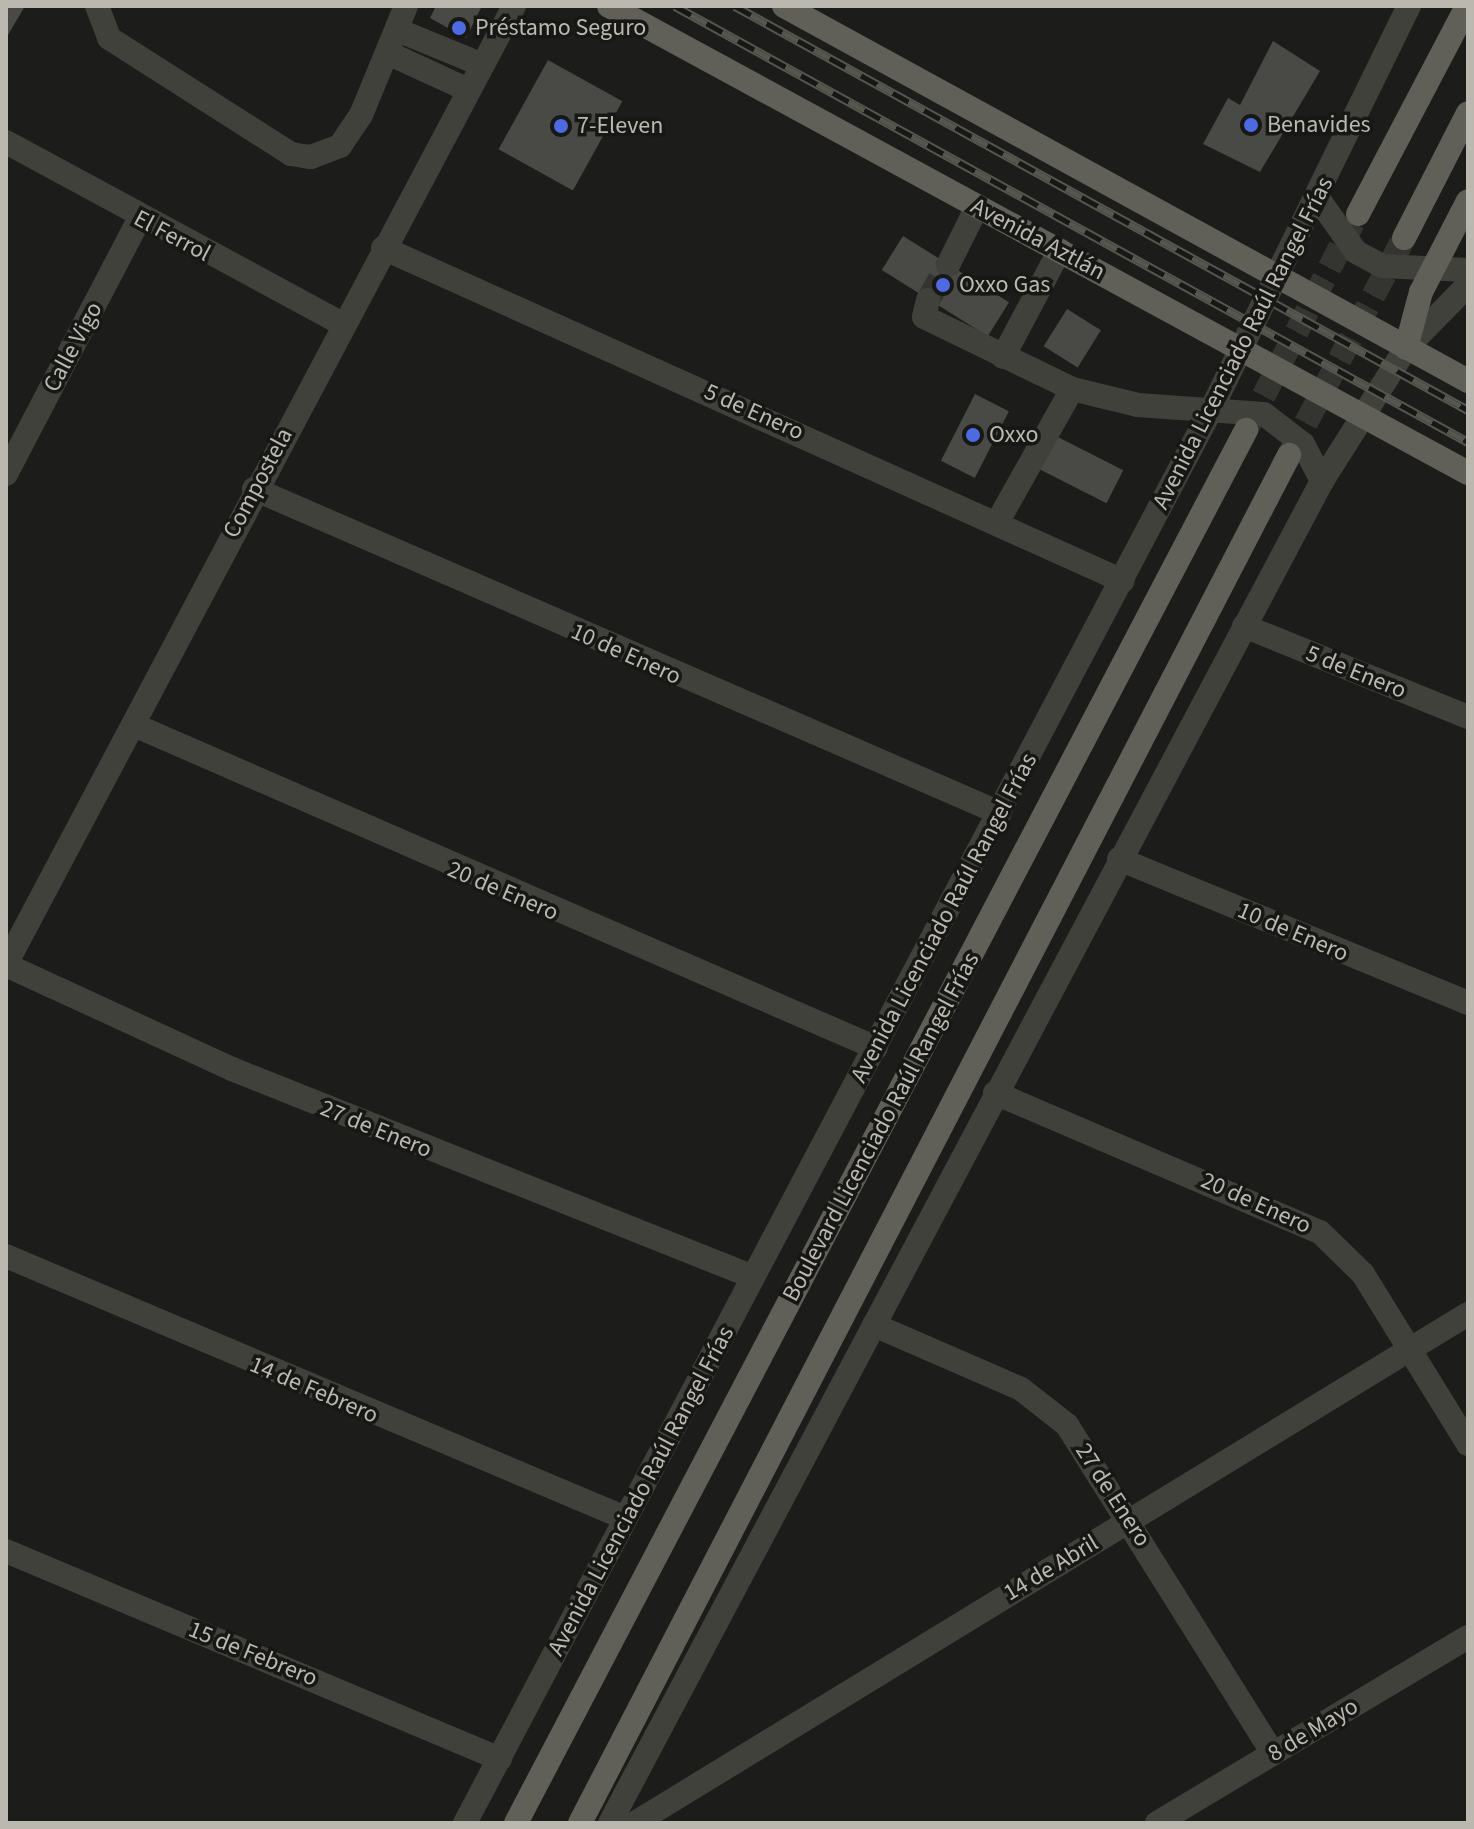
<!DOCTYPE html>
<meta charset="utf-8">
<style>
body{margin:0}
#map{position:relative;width:1474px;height:1829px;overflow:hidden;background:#1c1d1b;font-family:"Source Sans 3",sans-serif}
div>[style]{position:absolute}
.building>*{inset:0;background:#494945;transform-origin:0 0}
.minor-tunnel>*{height:24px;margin-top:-12px;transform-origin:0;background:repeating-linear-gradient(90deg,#343431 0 24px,transparent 0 36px)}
.major-tunnel>*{height:24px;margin-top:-12px;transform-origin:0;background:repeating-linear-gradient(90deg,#343431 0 24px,transparent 0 36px)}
.minor>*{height:24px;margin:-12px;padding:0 12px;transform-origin:12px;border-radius:12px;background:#41413c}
.major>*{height:24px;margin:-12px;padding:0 12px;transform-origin:12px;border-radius:12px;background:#606058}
.rail>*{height:9px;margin-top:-4.5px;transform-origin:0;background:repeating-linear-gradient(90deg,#171816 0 18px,#56564f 0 36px);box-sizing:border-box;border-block:2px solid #56564f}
.dots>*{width:22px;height:22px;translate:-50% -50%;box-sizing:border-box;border:4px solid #171816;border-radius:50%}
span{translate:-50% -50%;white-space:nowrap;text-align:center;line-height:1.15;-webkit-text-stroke:7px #171816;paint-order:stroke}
.poi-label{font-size:24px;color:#bbb9af}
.left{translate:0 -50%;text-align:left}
.street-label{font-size:24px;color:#bbb9af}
.frame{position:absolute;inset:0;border:8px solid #bbb9af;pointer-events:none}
</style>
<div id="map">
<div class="building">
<i style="clip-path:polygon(6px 6px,25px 6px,8px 35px,6px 34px)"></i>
<i style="clip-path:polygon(436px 6px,482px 6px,466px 38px,430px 18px)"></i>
<i style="clip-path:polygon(1273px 41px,1320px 71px,1260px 172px,1203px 144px,1228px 98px,1240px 105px)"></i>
<i style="left:548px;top:60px;width:85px;height:102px;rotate:29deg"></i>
<i style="left:903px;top:236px;width:125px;height:40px;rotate:32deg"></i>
<i style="left:1067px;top:309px;width:40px;height:44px;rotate:32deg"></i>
<i style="left:975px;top:394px;width:38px;height:75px;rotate:27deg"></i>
<i style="left:1052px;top:434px;width:80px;height:37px;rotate:27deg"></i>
</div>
<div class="minor-tunnel">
<i style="left:928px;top:300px;width:40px;rotate:-60.3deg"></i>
</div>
<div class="major-tunnel">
<i style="left:1247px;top:428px;width:231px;rotate:-62.7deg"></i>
<i style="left:1289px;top:455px;width:246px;rotate:-62.1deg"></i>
</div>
<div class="minor">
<i style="left:97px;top:6px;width:34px;rotate:69deg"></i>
<i style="left:109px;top:38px;width:216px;rotate:32.5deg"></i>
<i style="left:291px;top:154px;width:20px;rotate:9deg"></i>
<i style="left:311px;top:157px;width:31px;rotate:-21deg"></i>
<i style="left:340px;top:146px;width:37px;rotate:-56deg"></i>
<i style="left:361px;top:115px;width:118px;rotate:-67.6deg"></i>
<i style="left:400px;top:31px;width:87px;rotate:22.4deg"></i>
<i style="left:390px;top:54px;width:84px;rotate:24.7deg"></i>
<i style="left:6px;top:142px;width:382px;rotate:28.4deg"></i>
<i style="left:1317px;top:197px;width:67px;rotate:54.7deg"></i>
<i style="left:1356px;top:252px;width:30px;rotate:28deg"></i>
<i style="left:1382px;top:266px;width:86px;rotate:2.7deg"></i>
<i style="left:383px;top:248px;width:811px;rotate:24.23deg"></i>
<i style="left:948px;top:265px;width:65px;rotate:-63.4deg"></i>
<i style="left:928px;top:300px;width:17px;rotate:103deg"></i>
<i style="left:924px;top:317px;width:165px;rotate:25.9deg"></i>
<i style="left:1072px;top:389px;width:68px;rotate:13.6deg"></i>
<i style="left:1138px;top:405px;width:126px;rotate:4.1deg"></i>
<i style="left:1264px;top:414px;width:49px;rotate:37.6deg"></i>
<i style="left:1303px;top:444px;width:42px;rotate:62.8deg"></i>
<i style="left:1003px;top:357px;width:121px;rotate:-62deg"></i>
<i style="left:6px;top:474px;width:287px;rotate:-62.4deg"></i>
<i style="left:254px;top:489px;width:813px;rotate:23.48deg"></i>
<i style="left:998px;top:521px;width:151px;rotate:-60.7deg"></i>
<i style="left:1244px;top:626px;width:242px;rotate:22.1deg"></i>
<i style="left:134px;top:725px;width:809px;rotate:23.52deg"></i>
<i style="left:1119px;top:859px;width:378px;rotate:22.4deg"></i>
<i style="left:6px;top:964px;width:1084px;rotate:-62.06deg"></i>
<i style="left:6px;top:965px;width:249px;rotate:24.7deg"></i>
<i style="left:232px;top:1069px;width:561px;rotate:21.76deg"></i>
<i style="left:995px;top:1093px;width:353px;rotate:23.2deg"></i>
<i style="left:1320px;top:1232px;width:60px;rotate:44.3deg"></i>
<i style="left:1363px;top:1274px;width:200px;rotate:58.3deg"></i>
<i style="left:6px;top:1256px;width:672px;rotate:22.94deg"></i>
<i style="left:874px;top:1325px;width:160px;rotate:23.5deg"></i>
<i style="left:1021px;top:1389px;width:58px;rotate:38deg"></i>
<i style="left:1067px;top:1425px;width:388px;rotate:57.9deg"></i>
<i style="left:6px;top:1551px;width:536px;rotate:22.83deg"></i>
<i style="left:465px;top:1823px;width:1598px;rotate:-62.17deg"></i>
<i style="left:1211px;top:410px;width:450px;rotate:-63.9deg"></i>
<i style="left:610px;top:1823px;width:1519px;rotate:-62.05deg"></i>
<i style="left:1322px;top:481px;width:157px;rotate:-57.7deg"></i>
<i style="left:1406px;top:348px;width:88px;rotate:-45.5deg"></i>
<i style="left:635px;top:1823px;width:976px;rotate:-31.43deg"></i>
<i style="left:1157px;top:1823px;width:362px;rotate:-30.9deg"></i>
</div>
<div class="major">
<i style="left:609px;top:6px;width:978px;rotate:28.53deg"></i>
<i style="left:784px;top:6px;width:780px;rotate:28.73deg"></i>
<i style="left:1358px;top:214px;width:235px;rotate:-62.3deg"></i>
<i style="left:1404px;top:238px;width:140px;rotate:-62.9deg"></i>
<i style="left:1406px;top:348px;width:58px;rotate:-75deg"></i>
<i style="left:1421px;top:292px;width:102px;rotate:-62.7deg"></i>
<i style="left:516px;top:1823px;width:1573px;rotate:-62.34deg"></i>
<i style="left:580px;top:1823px;width:1541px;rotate:-62.6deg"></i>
</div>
<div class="rail">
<i style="left:675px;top:6px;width:905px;rotate:28.8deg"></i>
<i style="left:735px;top:6px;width:837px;rotate:28.86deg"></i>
</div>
<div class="dots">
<i style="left:459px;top:28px;background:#4e6ae1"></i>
<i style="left:1251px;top:125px;background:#4e6ae1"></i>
<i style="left:561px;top:126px;background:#4e6ae1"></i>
<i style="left:943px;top:285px;background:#4e6ae1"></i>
<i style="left:973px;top:435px;background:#4e6ae1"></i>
</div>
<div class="poi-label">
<span class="left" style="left:475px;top:28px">Préstamo Seguro</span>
<span class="left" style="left:1267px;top:125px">Benavides</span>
<span class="left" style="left:577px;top:126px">7-Eleven</span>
<span class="left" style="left:959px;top:285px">Oxxo Gas</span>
<span class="left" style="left:989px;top:435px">Oxxo</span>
</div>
<div class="street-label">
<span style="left:172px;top:236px;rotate:28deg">El Ferrol</span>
<span style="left:1038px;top:239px;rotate:28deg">Avenida Aztlán</span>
<span style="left:1243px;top:343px;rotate:-63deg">Avenida Licenciado Raúl Rangel Frías</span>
<span style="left:73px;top:347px;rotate:-62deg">Calle Vigo</span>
<span style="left:754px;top:412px;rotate:24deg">5 de Enero</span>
<span style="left:258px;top:483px;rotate:-62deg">Compostela</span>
<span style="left:626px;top:654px;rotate:24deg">10 de Enero</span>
<span style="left:1356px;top:672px;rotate:22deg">5 de Enero</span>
<span style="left:503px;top:891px;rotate:23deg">20 de Enero</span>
<span style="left:944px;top:918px;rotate:-62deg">Avenida Licenciado Raúl Rangel Frías</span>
<span style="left:1293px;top:932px;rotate:23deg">10 de Enero</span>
<span style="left:881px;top:1127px;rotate:-62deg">Boulevard Licenciado Raúl Rangel Frías</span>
<span style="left:376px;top:1129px;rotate:22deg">27 de Enero</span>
<span style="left:1256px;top:1203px;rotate:24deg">20 de Enero</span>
<span style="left:314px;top:1390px;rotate:23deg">14 de Febrero</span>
<span style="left:641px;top:1491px;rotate:-62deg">Avenida Licenciado Raúl Rangel Frías</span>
<span style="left:1113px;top:1495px;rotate:57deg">27 de Enero</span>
<span style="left:1051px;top:1568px;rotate:-31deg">14 de Abril</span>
<span style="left:253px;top:1654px;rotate:22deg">15 de Febrero</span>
<span style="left:1313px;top:1730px;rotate:-31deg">8 de Mayo</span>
</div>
<div class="frame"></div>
</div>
